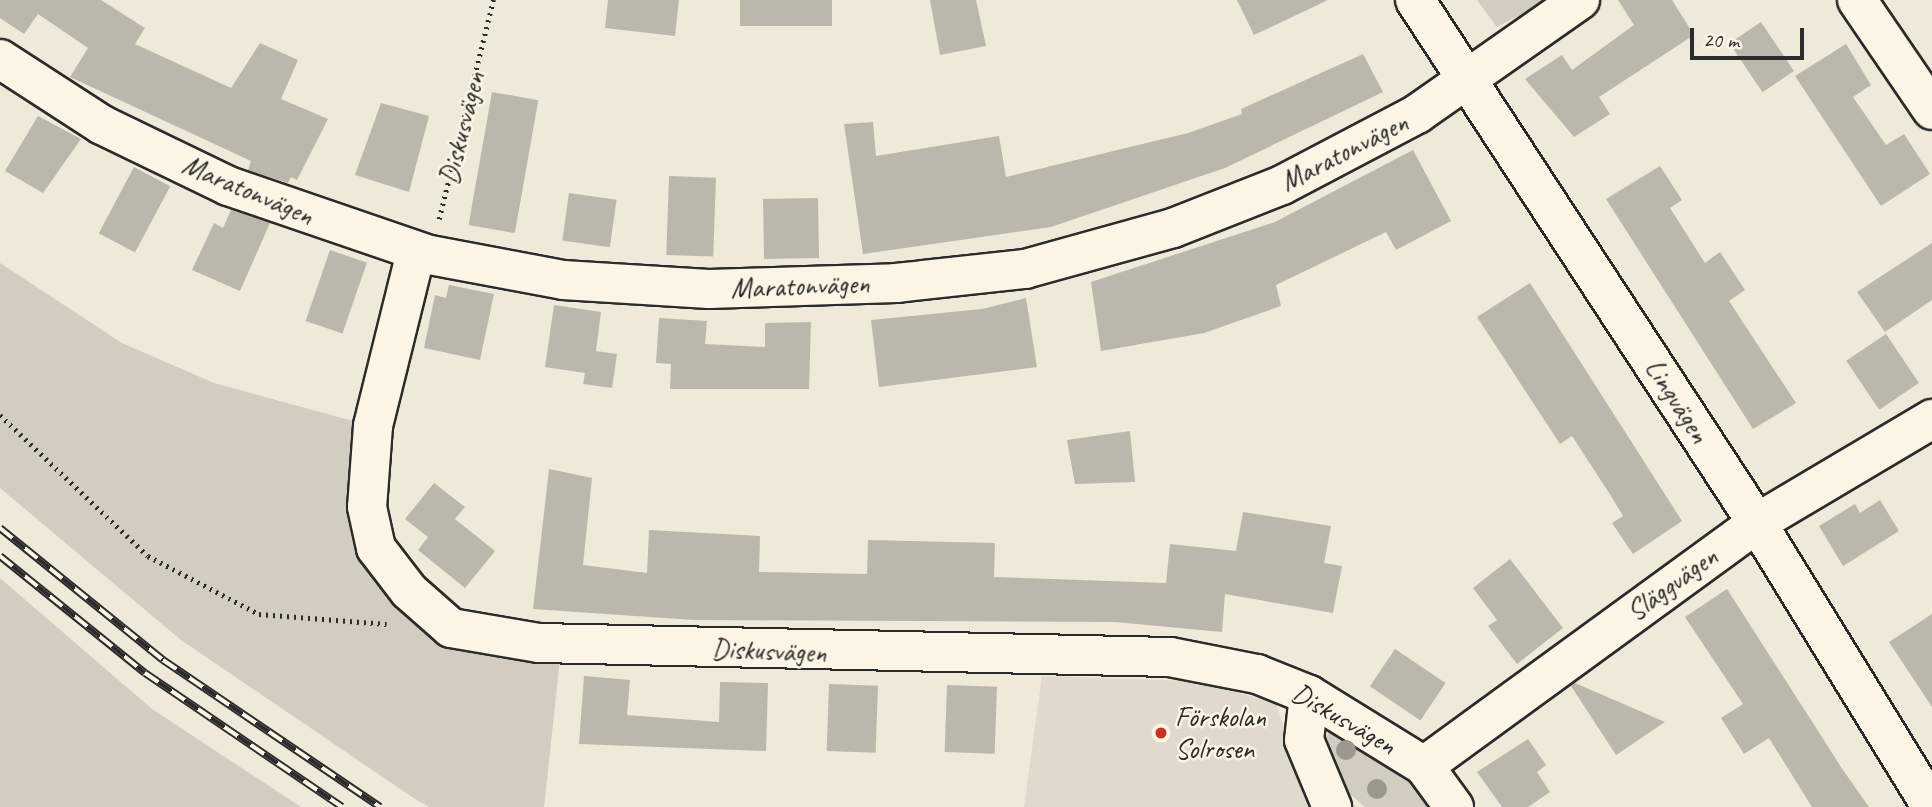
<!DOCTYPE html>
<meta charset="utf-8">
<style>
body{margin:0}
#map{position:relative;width:1932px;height:807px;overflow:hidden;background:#efe9da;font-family:Caveat,sans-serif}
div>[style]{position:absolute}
.built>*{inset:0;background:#e0dacc}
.green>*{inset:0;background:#d2cdc0}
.building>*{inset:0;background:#bcb7ac;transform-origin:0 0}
.path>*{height:4.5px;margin-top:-2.25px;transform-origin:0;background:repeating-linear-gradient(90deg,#2b2b2b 0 2px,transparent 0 7px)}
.roads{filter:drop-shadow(2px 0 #2b2b2b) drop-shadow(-2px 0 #2b2b2b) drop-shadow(0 2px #2b2b2b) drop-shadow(0 -2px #2b2b2b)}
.minor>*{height:38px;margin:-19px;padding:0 19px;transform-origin:19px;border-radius:19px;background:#fcf5e5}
.rail>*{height:8px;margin-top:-4px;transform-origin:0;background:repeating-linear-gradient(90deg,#fcf5e5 0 16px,#2b2b2b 0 32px);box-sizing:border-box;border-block:2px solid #2b2b2b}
.trees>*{width:20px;height:20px;margin:-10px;border-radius:50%;background:#9a978e}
.dots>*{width:19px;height:19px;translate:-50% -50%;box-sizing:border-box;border:4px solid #fcf5e5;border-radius:50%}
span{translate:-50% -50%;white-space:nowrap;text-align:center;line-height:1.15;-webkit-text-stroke:5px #fcf5e5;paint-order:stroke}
.street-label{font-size:28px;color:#2b2b2b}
.poi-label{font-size:28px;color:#2b2b2b}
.left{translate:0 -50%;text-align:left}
.scale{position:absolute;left:1690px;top:28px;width:114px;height:32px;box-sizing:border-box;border:4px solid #2b2b2b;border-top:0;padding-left:9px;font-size:21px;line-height:24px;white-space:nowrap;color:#2b2b2b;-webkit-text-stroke:5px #fcf5e5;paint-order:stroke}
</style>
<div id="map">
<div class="built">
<i style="clip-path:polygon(1042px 676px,1194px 681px,1276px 703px,1308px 807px,1024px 807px)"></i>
</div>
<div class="green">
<i style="clip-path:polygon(1477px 0,1548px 0,1497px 27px)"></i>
<i style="clip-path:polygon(0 263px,122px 343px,214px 383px,353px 421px,346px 505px,353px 534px,379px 580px,560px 659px,544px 807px,429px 807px,415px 799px,181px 640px,0 488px)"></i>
<i style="clip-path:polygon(0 578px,152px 709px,301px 807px,0 807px)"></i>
<i style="clip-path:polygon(1332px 728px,1405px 778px,1432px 807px,1365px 807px,1336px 782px,1323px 740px)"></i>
</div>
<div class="building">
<i style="clip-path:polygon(0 0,101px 0,145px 28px,135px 44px,231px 88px,260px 43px,298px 60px,281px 99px,328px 119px,297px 180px,291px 177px,288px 183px,248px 170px,251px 161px,70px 77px,88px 48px,38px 14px,24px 34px,0 18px)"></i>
<i style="clip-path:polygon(608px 0,679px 0,675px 36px,605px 28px)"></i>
<i style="left:740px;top:0;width:92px;height:26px"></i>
<i style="clip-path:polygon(930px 0,976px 0,986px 46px,940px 55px)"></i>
<i style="clip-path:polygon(1237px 0,1328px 0,1254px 35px)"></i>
<i style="clip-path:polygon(1618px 0,1672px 0,1694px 35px,1599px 97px,1610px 114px,1574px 137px,1525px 79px,1562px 55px,1572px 70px,1634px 25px)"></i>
<i style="left:1761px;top:22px;width:59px;height:38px;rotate:56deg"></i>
<i style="clip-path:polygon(1846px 44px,1871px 85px,1853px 97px,1886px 145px,1904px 134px,1930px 174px,1881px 206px,1795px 76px)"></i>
<i style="clip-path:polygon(1363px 54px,1383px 92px,1225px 168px,1051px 227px,863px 254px,844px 124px,873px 122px,876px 156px,999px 136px,1006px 177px,1188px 133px,1242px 114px,1241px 109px)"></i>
<i style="left:492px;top:92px;width:47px;height:135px;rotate:10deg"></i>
<i style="clip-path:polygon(381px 103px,429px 116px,409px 192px,355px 175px)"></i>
<i style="clip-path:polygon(38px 116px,81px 139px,43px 193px,5px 171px)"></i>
<i style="clip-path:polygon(1413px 150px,1451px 221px,1396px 250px,1386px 232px,1276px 285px,1281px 306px,1204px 333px,1101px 351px,1091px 282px,1275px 222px)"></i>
<i style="clip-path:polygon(1660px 166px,1682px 200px,1670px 208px,1705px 263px,1720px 252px,1745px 290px,1729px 301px,1796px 403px,1753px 429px,1606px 199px)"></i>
<i style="left:134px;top:167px;width:41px;height:75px;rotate:28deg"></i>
<i style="left:669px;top:176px;width:47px;height:79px;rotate:2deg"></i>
<i style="left:569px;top:193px;width:48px;height:48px;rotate:8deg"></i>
<i style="left:818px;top:198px;width:60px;height:55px;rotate:89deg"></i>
<i style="clip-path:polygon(231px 210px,270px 223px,240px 291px,192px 270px,214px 223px,223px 228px)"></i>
<i style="clip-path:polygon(1932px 243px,1932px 300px,1885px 332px,1857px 292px)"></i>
<i style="left:330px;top:250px;width:39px;height:75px;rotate:19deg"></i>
<i style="clip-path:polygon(1530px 283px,1682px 521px,1633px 554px,1612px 523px,1623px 516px,1611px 496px,1572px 436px,1560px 444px,1477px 317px)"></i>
<i style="clip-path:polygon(449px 285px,494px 294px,480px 360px,424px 348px,435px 295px,446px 298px)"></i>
<i style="clip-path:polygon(1026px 298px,1037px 367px,879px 387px,871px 320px,982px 309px)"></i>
<i style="clip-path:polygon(554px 305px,601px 312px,596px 351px,617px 354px,612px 388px,583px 384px,585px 373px,545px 367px)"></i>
<i style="clip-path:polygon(659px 318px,707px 321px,705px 344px,765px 347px,765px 323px,811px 322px,809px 389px,670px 389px,671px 364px,656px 363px)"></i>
<i style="left:1886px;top:334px;width:59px;height:48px;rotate:56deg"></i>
<i style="clip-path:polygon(1130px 431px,1135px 482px,1075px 484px,1067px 440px)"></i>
<i style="clip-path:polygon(549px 469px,592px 478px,583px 565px,647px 573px,649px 530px,760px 536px,759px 572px,867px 574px,868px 540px,995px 543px,994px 577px,1166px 583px,1170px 544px,1236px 551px,1243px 512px,1331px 526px,1324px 563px,1342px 566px,1333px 613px,1225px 594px,1222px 632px,1115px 622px,694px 620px,533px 609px)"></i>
<i style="clip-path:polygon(434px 483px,465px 507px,455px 519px,495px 551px,465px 588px,418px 550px,428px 537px,405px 519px)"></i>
<i style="clip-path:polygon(1880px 500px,1899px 531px,1843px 566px,1819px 526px,1855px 504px,1860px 513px)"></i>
<i style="clip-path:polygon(1510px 559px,1563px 628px,1517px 664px,1488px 626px,1497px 620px,1473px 588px)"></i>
<i style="clip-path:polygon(1727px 589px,1843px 770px,1869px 807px,1812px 807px,1769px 738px,1744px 754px,1721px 718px,1743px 704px,1685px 617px)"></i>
<i style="clip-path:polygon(1932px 614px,1932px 707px,1889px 642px)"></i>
<i style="left:1395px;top:649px;width:61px;height:45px;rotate:34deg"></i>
<i style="clip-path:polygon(584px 676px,630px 680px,627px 715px,719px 722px,720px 682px,768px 683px,766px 751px,579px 744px)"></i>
<i style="clip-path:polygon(1575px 683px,1665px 722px,1616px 755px,1571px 686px)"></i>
<i style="left:829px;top:684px;width:49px;height:67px;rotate:2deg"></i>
<i style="left:947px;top:685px;width:50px;height:67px;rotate:2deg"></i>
<i style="clip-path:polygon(1528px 739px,1546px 765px,1537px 772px,1550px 792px,1528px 807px,1502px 807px,1477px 772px)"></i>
</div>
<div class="path">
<i style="left:439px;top:219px;width:226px;rotate:-76.1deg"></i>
<i style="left:0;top:415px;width:204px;rotate:43.6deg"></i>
<i style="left:148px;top:556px;width:125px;rotate:27.6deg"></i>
<i style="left:259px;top:614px;width:128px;rotate:4.5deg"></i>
</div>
<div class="roads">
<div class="minor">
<i style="left:1415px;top:0;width:625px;rotate:56.82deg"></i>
<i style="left:1757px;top:523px;width:334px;rotate:58.4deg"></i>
<i style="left:1857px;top:0;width:133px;rotate:55.7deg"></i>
<i style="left:0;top:59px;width:121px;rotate:32.9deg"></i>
<i style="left:102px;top:125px;width:140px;rotate:25.8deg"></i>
<i style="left:228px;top:186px;width:213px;rotate:18.9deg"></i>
<i style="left:430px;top:255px;width:135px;rotate:10.6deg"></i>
<i style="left:563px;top:280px;width:146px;rotate:3.5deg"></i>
<i style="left:709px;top:289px;width:187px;rotate:-1.8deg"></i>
<i style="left:896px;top:283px;width:130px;rotate:-6.2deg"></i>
<i style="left:1025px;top:269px;width:154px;rotate:-15.5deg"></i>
<i style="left:1173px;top:228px;width:117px;rotate:-21.5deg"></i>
<i style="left:1282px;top:185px;width:153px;rotate:-27.7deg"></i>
<i style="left:1417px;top:114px;width:199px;rotate:-35deg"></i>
<i style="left:416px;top:252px;width:179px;rotate:103.9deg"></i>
<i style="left:373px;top:426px;width:81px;rotate:94.2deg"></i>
<i style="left:367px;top:507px;width:42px;rotate:77.6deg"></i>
<i style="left:376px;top:548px;width:54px;rotate:52.5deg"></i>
<i style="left:409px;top:591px;width:56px;rotate:41.4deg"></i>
<i style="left:451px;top:628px;width:89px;rotate:9.7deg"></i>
<i style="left:539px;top:643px;width:631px;rotate:1.27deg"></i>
<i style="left:1170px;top:657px;width:89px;rotate:11.1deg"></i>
<i style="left:1257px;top:674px;width:56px;rotate:22deg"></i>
<i style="left:1309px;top:695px;width:135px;rotate:31.7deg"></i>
<i style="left:1424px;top:766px;width:51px;rotate:53.8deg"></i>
<i style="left:1309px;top:695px;width:45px;rotate:96.3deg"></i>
<i style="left:1304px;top:740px;width:73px;rotate:67.3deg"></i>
<i style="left:1424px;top:766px;width:412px;rotate:-36.1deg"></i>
<i style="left:1757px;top:523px;width:204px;rotate:-30.7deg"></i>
</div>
</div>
<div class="rail">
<i style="left:0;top:528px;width:210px;rotate:39deg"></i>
<i style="left:163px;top:660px;width:262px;rotate:34.1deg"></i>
<i style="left:0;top:556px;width:186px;rotate:38.9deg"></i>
<i style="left:145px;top:673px;width:238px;rotate:34.2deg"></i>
</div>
<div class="trees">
<i style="left:1346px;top:750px"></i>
<i style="left:1377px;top:789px"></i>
</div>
<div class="dots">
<i style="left:1161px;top:733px;background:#c8321e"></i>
</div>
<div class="street-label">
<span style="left:462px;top:128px;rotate:-76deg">Diskusvägen</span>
<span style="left:1344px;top:152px;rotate:-27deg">Maratonvägen</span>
<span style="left:248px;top:190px;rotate:23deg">Maratonvägen</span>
<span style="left:800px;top:286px;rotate:-2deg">Maratonvägen</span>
<span style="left:1677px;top:401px;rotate:57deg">Lingvägen</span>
<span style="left:1672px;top:584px;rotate:-36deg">Släggvägen</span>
<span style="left:769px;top:651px;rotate:2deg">Diskusvägen</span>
<span style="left:1344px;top:719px;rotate:30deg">Diskusvägen</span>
</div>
<div class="poi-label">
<span class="left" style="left:1175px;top:733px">Förskolan<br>Solrosen</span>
</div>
<div class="scale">20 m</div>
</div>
